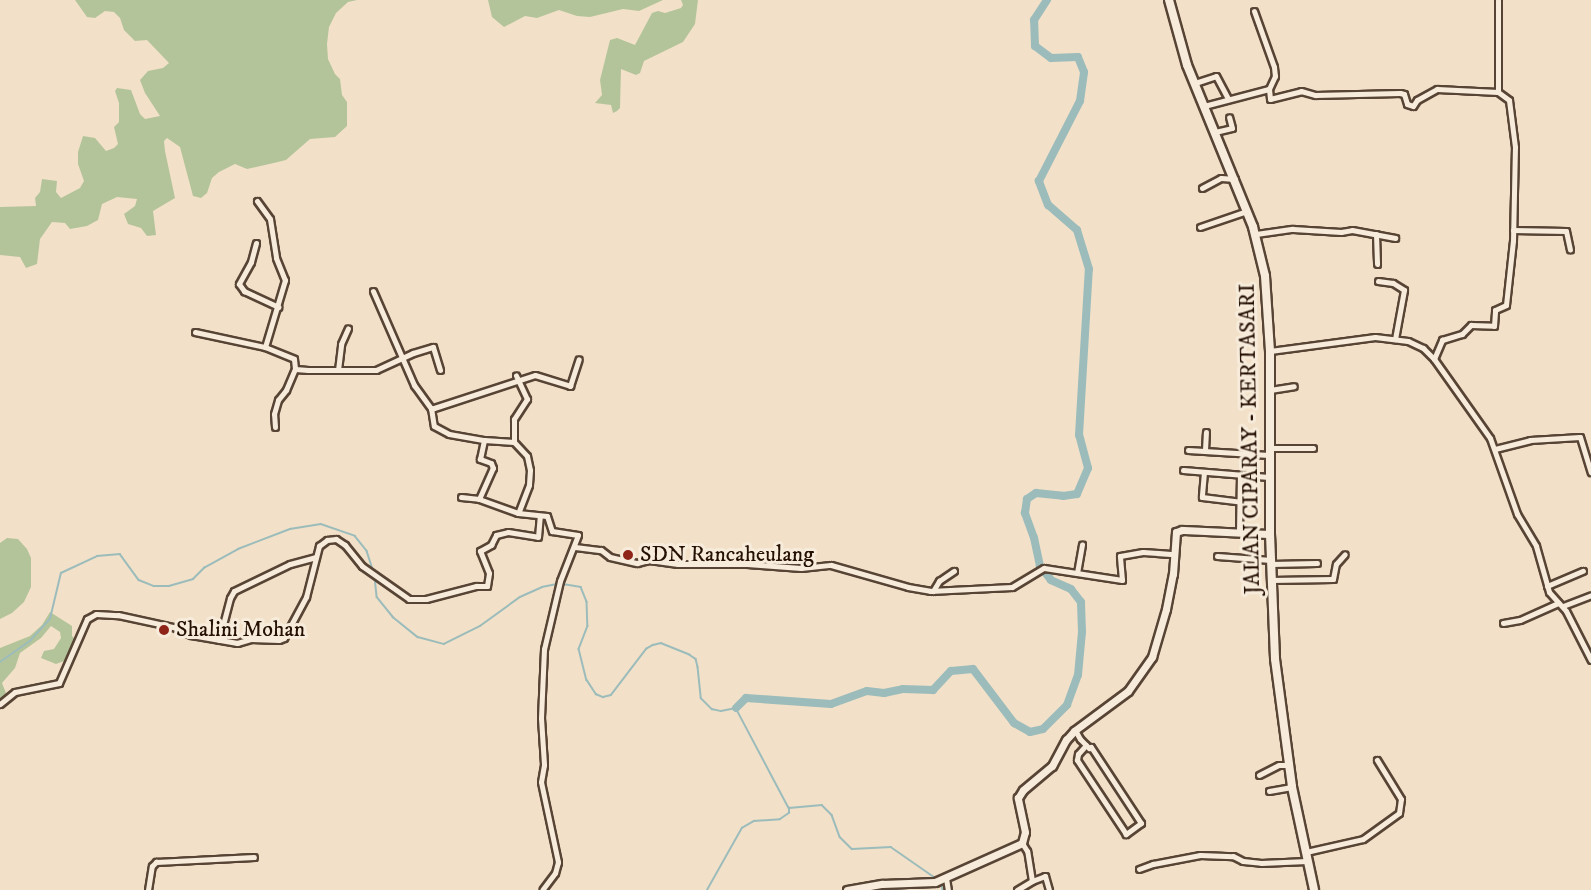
<!DOCTYPE html>
<style>
body{margin:0}
#map{position:relative;width:1591px;height:890px;overflow:hidden;background:#f2e1c8;font-family:"IM FELL DW Pica",serif}
div>[style]{position:absolute}
.green>*{inset:0;background:#b4c49a}
.stream>*{height:1.5px;margin:-0.75px;padding:0 0.75px;transform-origin:0.75px;border-radius:0.75px;background:#9cbcbb}
.river>*{height:8px;margin:-4px;padding:0 4px;transform-origin:4px;border-radius:4px;background:#9cbcbb}
.roads{filter:drop-shadow(2px 0 #584435) drop-shadow(-2px 0 #584435) drop-shadow(0 2px #584435) drop-shadow(0 -2px #584435)}
.minor>*{height:5px;margin:-2.5px;padding:0 2.5px;transform-origin:2.5px;border-radius:2.5px;background:#f7ecdb}
.tertiary>*{height:7px;margin:-3.5px;padding:0 3.5px;transform-origin:3.5px;border-radius:3.5px;background:#f7ecdb}
.secondary>*{height:8px;margin:-4px;padding:0 4px;transform-origin:4px;border-radius:4px;background:#f7ecdb}
.dots>*{width:16px;height:16px;translate:-50% -50%;box-sizing:border-box;border:3px solid #f7ecdb;border-radius:50%}
span{translate:-50% -50%;white-space:nowrap;text-align:center;line-height:1.15;-webkit-text-stroke:6px #f7ecdb;paint-order:stroke}
.street-label{font-size:22px;color:#251004}
.poi-label{font-size:22px;color:#251004}
.left{translate:0 -50%;text-align:left}
</style>
<div id="map">
<div class="green">
<i style="clip-path:polygon(75px 0,357px 0,348px 2px,336px 13px,329px 27px,327px 44px,328px 59px,335px 74px,340px 79px,342px 95px,347px 102px,347px 126px,335px 137px,310px 139px,286px 160px,278px 162px,247px 169px,235px 164px,219px 172px,212px 178px,207px 193px,201px 198px,193px 196px,180px 147px,167px 138px,164px 141px,165px 151px,175px 198px,153px 211px,156px 235px,147px 236px,141px 228px,128px 224px,124px 214px,135px 206px,137px 199px,117px 197px,102px 204px,98px 220px,87px 226px,70px 229px,65px 223px,52px 222px,40px 239px,37px 264px,26px 268px,20px 257px,0 255px,0 207px,36px 206px,35px 198px,40px 192px,42px 179px,57px 181px,56px 192px,61px 198px,80px 188px,84px 181px,78px 164px,78px 152px,83px 136px,95px 138px,106px 151px,114px 148px,118px 144px,114px 127px,119px 122px,119px 103px,115px 91px,117px 88px,131px 90px,140px 114px,145px 119px,160px 116px,145px 93px,140px 80px,148px 71px,163px 68px,169px 63px,147px 40px,135px 41px,124px 30px,120px 18px,114px 12px,105px 11px,95px 18px,87px 17px)"></i>
<i style="clip-path:polygon(488px 0,663px 0,639px 11px,623px 9px,590px 17px,577px 16px,559px 10px,537px 18px,525px 16px,504px 27px,492px 17px)"></i>
<i style="clip-path:polygon(681px 0,698px 0,695px 24px,683px 42px,644px 61px,640px 73px,636px 75px,621px 69px,620px 108px,617px 111px,613px 113px,611px 105px,595px 103px,602px 95px,600px 80px,610px 40px,617px 38px,635px 45px,652px 13px,658px 11px,665px 13px,681px 8px,683px 5px)"></i>
<i style="clip-path:polygon(7px 538px,18px 539px,27px 549px,31px 558px,31px 587px,24px 602px,12px 613px,0 619px,0 543px)"></i>
<i style="clip-path:polygon(50px 612px,72px 626px,72px 636px,79px 643px,75px 657px,56px 664px,41px 658px,44px 651px,54px 649px,61px 638px,60px 632px,51px 626px,41px 638px,20px 653px,15px 668px,2px 683px,6px 693px,0 700px,0 648px,30px 636px,42px 625px)"></i>
</div>
<div class="stream">
<i style="left:375px;top:577px;width:20px;rotate:84deg"></i>
<i style="left:377px;top:597px;width:26px;rotate:51deg"></i>
<i style="left:393px;top:617px;width:32px;rotate:39deg"></i>
<i style="left:418px;top:637px;width:27px;rotate:15deg"></i>
<i style="left:444px;top:644px;width:40px;rotate:-26.6deg"></i>
<i style="left:480px;top:626px;width:49px;rotate:-35.9deg"></i>
<i style="left:520px;top:597px;width:24px;rotate:-24deg"></i>
<i style="left:542px;top:587px;width:16px;rotate:-11deg"></i>
<i style="left:563px;top:584px;width:18px;rotate:9deg"></i>
<i style="left:581px;top:587px;width:16px;rotate:68deg"></i>
<i style="left:587px;top:602px;width:24px;rotate:88deg"></i>
<i style="left:588px;top:626px;width:25px;rotate:111deg"></i>
<i style="left:579px;top:649px;width:32px;rotate:76deg"></i>
<i style="left:587px;top:680px;width:17px;rotate:57deg"></i>
<i style="left:596px;top:694px;width:8px;rotate:23deg"></i>
<i style="left:603px;top:697px;width:8px;rotate:-14deg"></i>
<i style="left:611px;top:695px;width:58px;rotate:-52.7deg"></i>
<i style="left:646px;top:649px;width:8px;rotate:-30deg"></i>
<i style="left:653px;top:645px;width:8px;rotate:-14deg"></i>
<i style="left:661px;top:643px;width:31px;rotate:22deg"></i>
<i style="left:690px;top:655px;width:7px;rotate:34deg"></i>
<i style="left:696px;top:659px;width:8px;rotate:76deg"></i>
<i style="left:698px;top:667px;width:31px;rotate:84deg"></i>
<i style="left:701px;top:698px;width:16px;rotate:45deg"></i>
<i style="left:712px;top:709px;width:9px;rotate:13deg"></i>
<i style="left:721px;top:711px;width:15px;rotate:-11deg"></i>
<i style="left:736px;top:708px;width:113px;rotate:62.1deg"></i>
<i style="left:789px;top:808px;width:33px;rotate:-5deg"></i>
<i style="left:822px;top:805px;width:14px;rotate:45deg"></i>
<i style="left:832px;top:815px;width:23px;rotate:70deg"></i>
<i style="left:840px;top:837px;width:17px;rotate:45deg"></i>
<i style="left:852px;top:849px;width:39px;rotate:-3deg"></i>
<i style="left:891px;top:847px;width:56px;rotate:34.8deg"></i>
<i style="left:0;top:662px;width:37px;rotate:-35deg"></i>
<i style="left:30px;top:641px;width:30px;rotate:-48deg"></i>
<i style="left:50px;top:619px;width:47px;rotate:-76.6deg"></i>
<i style="left:61px;top:573px;width:40px;rotate:-25deg"></i>
<i style="left:97px;top:556px;width:23px;rotate:-5deg"></i>
<i style="left:120px;top:554px;width:32px;rotate:54deg"></i>
<i style="left:139px;top:580px;width:16px;rotate:22deg"></i>
<i style="left:154px;top:586px;width:15px"></i>
<i style="left:169px;top:586px;width:25px;rotate:-16deg"></i>
<i style="left:193px;top:579px;width:16px;rotate:-45deg"></i>
<i style="left:204px;top:568px;width:39px;rotate:-29deg"></i>
<i style="left:238px;top:549px;width:56px;rotate:-21deg"></i>
<i style="left:290px;top:529px;width:31px;rotate:-9deg"></i>
<i style="left:321px;top:524px;width:36px;rotate:19deg"></i>
<i style="left:355px;top:536px;width:19px;rotate:51deg"></i>
<i style="left:367px;top:551px;width:22px;rotate:72deg"></i>
<i style="left:941px;top:882px;width:8px;rotate:76deg"></i>
<i style="left:707px;top:890px;width:71px;rotate:-60.6deg"></i>
<i style="left:742px;top:828px;width:14px;rotate:-30deg"></i>
<i style="left:754px;top:821px;width:26px;rotate:-4deg"></i>
<i style="left:780px;top:819px;width:11px;rotate:-34deg"></i>
<i style="left:789px;top:813px;width:5px;rotate:-90deg"></i>
</div>
<div class="river">
<i style="left:736px;top:708px;width:14px;rotate:-45deg"></i>
<i style="left:746px;top:698px;width:85px;rotate:4deg"></i>
<i style="left:831px;top:704px;width:38px;rotate:-20deg"></i>
<i style="left:867px;top:691px;width:17px;rotate:7deg"></i>
<i style="left:884px;top:693px;width:19px;rotate:-12deg"></i>
<i style="left:903px;top:689px;width:30px;rotate:2deg"></i>
<i style="left:933px;top:690px;width:26px;rotate:-47deg"></i>
<i style="left:951px;top:671px;width:22px;rotate:-5deg"></i>
<i style="left:973px;top:669px;width:68px;rotate:52.8deg"></i>
<i style="left:1014px;top:723px;width:18px;rotate:29deg"></i>
<i style="left:1030px;top:732px;width:13px;rotate:-13deg"></i>
<i style="left:1043px;top:729px;width:34px;rotate:-45deg"></i>
<i style="left:1067px;top:705px;width:32px;rotate:-70deg"></i>
<i style="left:1078px;top:675px;width:43px;rotate:-84.7deg"></i>
<i style="left:1082px;top:632px;width:30px;rotate:-92deg"></i>
<i style="left:1081px;top:602px;width:16px;rotate:-128deg"></i>
<i style="left:1071px;top:589px;width:22px;rotate:-156deg"></i>
<i style="left:1051px;top:580px;width:18px;rotate:-128deg"></i>
<i style="left:1040px;top:566px;width:29px;rotate:-102deg"></i>
<i style="left:1034px;top:538px;width:27px;rotate:-110deg"></i>
<i style="left:1025px;top:513px;width:14px;rotate:-82deg"></i>
<i style="left:1027px;top:499px;width:11px;rotate:-34deg"></i>
<i style="left:1036px;top:493px;width:27px;rotate:6deg"></i>
<i style="left:1063px;top:496px;width:14px;rotate:-8deg"></i>
<i style="left:1077px;top:494px;width:28px;rotate:-67deg"></i>
<i style="left:1088px;top:468px;width:34px;rotate:-105deg"></i>
<i style="left:1079px;top:435px;width:166px;rotate:-86.6deg"></i>
<i style="left:1089px;top:269px;width:41px;rotate:-107.1deg"></i>
<i style="left:1077px;top:230px;width:38px;rotate:-139deg"></i>
<i style="left:1048px;top:205px;width:26px;rotate:-111deg"></i>
<i style="left:1039px;top:181px;width:90px;rotate:-62.9deg"></i>
<i style="left:1080px;top:101px;width:29px;rotate:-82deg"></i>
<i style="left:1084px;top:72px;width:16px;rotate:-112deg"></i>
<i style="left:1078px;top:57px;width:27px;rotate:178deg"></i>
<i style="left:1051px;top:58px;width:20px;rotate:-143deg"></i>
<i style="left:1035px;top:46px;width:26px;rotate:-92deg"></i>
<i style="left:1034px;top:20px;width:24px;rotate:-57deg"></i>
</div>
<div class="roads">
<div class="minor">
<i style="left:1254px;top:11px;width:59px;rotate:70.3deg"></i>
<i style="left:1274px;top:67px;width:9px;rotate:84deg"></i>
<i style="left:1275px;top:76px;width:14px;rotate:115deg"></i>
<i style="left:1269px;top:89px;width:10px;rotate:84deg"></i>
<i style="left:1270px;top:99px;width:32px;rotate:-14deg"></i>
<i style="left:1301px;top:91px;width:15px;rotate:16deg"></i>
<i style="left:1315px;top:95px;width:85px;rotate:-1.3deg"></i>
<i style="left:1400px;top:93px;width:4px;rotate:14deg"></i>
<i style="left:1404px;top:94px;width:10px;rotate:73deg"></i>
<i style="left:1407px;top:104px;width:6px;rotate:18deg"></i>
<i style="left:1413px;top:106px;width:7px;rotate:-56deg"></i>
<i style="left:1417px;top:100px;width:23px;rotate:-29deg"></i>
<i style="left:1437px;top:89px;width:61px;rotate:2.8deg"></i>
<i style="left:1195px;top:83px;width:22px;rotate:-18deg"></i>
<i style="left:1216px;top:76px;width:26px;rotate:62deg"></i>
<i style="left:1204px;top:106px;width:67px;rotate:-14.7deg"></i>
<i style="left:1215px;top:132px;width:17px;rotate:-13deg"></i>
<i style="left:1232px;top:128px;width:11px;rotate:-105deg"></i>
<i style="left:1202px;top:188px;width:21px;rotate:-28deg"></i>
<i style="left:1221px;top:178px;width:14px;rotate:4deg"></i>
<i style="left:257px;top:201px;width:22px;rotate:54deg"></i>
<i style="left:270px;top:219px;width:39px;rotate:81deg"></i>
<i style="left:276px;top:258px;width:24px;rotate:68deg"></i>
<i style="left:285px;top:280px;width:70px;rotate:106.6deg"></i>
<i style="left:1200px;top:227px;width:50px;rotate:-18.8deg"></i>
<i style="left:1513px;top:230px;width:53px;rotate:1.1deg"></i>
<i style="left:1566px;top:231px;width:19px;rotate:78deg"></i>
<i style="left:1256px;top:234px;width:37px;rotate:-8deg"></i>
<i style="left:1293px;top:229px;width:48px;rotate:3.6deg"></i>
<i style="left:1341px;top:232px;width:11px;rotate:-10deg"></i>
<i style="left:1352px;top:230px;width:44px;rotate:10.5deg"></i>
<i style="left:1376px;top:234px;width:30px;rotate:88deg"></i>
<i style="left:256px;top:243px;width:20px;rotate:105deg"></i>
<i style="left:251px;top:262px;width:25px;rotate:119deg"></i>
<i style="left:239px;top:284px;width:9px;rotate:54deg"></i>
<i style="left:244px;top:291px;width:38px;rotate:25deg"></i>
<i style="left:1378px;top:281px;width:15px;rotate:8deg"></i>
<i style="left:1393px;top:283px;width:13px;rotate:32deg"></i>
<i style="left:1404px;top:290px;width:50px;rotate:100.4deg"></i>
<i style="left:373px;top:291px;width:103px;rotate:66.4deg"></i>
<i style="left:414px;top:385px;width:29px;rotate:54deg"></i>
<i style="left:431px;top:408px;width:18px;rotate:81deg"></i>
<i style="left:434px;top:426px;width:17px;rotate:28deg"></i>
<i style="left:449px;top:434px;width:36px;rotate:10deg"></i>
<i style="left:195px;top:332px;width:72px;rotate:12.1deg"></i>
<i style="left:265px;top:347px;width:31px;rotate:22deg"></i>
<i style="left:294px;top:359px;width:10px;rotate:84deg"></i>
<i style="left:295px;top:369px;width:13px;rotate:4deg"></i>
<i style="left:308px;top:370px;width:68px"></i>
<i style="left:376px;top:370px;width:41px;rotate:-24.7deg"></i>
<i style="left:413px;top:353px;width:21px;rotate:-17deg"></i>
<i style="left:433px;top:347px;width:24px;rotate:73deg"></i>
<i style="left:1270px;top:351px;width:106px;rotate:-7.6deg"></i>
<i style="left:1375px;top:337px;width:33px;rotate:7deg"></i>
<i style="left:1408px;top:341px;width:17px;rotate:25deg"></i>
<i style="left:1423px;top:348px;width:16px;rotate:45deg"></i>
<i style="left:1434px;top:359px;width:97px;rotate:54.7deg"></i>
<i style="left:1490px;top:438px;width:81px;rotate:70.4deg"></i>
<i style="left:1517px;top:514px;width:37px;rotate:59deg"></i>
<i style="left:1536px;top:546px;width:48px;rotate:74.2deg"></i>
<i style="left:1549px;top:592px;width:25px;rotate:48deg"></i>
<i style="left:1566px;top:611px;width:55px;rotate:63deg"></i>
<i style="left:1434px;top:359px;width:21px;rotate:-67deg"></i>
<i style="left:1442px;top:340px;width:21px;rotate:-17deg"></i>
<i style="left:1462px;top:334px;width:13px;rotate:-45deg"></i>
<i style="left:1471px;top:325px;width:23px;rotate:2deg"></i>
<i style="left:1494px;top:326px;width:16px;rotate:-86deg"></i>
<i style="left:1495px;top:310px;width:12px;rotate:-24deg"></i>
<i style="left:1506px;top:305px;width:64px;rotate:-83.8deg"></i>
<i style="left:1513px;top:241px;width:94px;rotate:-88.8deg"></i>
<i style="left:1515px;top:147px;width:47px;rotate:-97.3deg"></i>
<i style="left:1509px;top:100px;width:14px;rotate:-144deg"></i>
<i style="left:1498px;top:92px;width:92px;rotate:-90deg"></i>
<i style="left:338px;top:370px;width:26px;rotate:-83deg"></i>
<i style="left:341px;top:344px;width:17px;rotate:-66deg"></i>
<i style="left:1270px;top:390px;width:24px;rotate:-9deg"></i>
<i style="left:431px;top:409px;width:109px;rotate:-18.1deg"></i>
<i style="left:535px;top:375px;width:37px;rotate:17deg"></i>
<i style="left:570px;top:386px;width:28px;rotate:-72deg"></i>
<i style="left:275px;top:427px;width:13px;rotate:-94deg"></i>
<i style="left:274px;top:414px;width:15px;rotate:-74deg"></i>
<i style="left:278px;top:400px;width:13px;rotate:-51deg"></i>
<i style="left:286px;top:390px;width:23px;rotate:-67deg"></i>
<i style="left:514px;top:442px;width:19px;rotate:47deg"></i>
<i style="left:527px;top:456px;width:14px;rotate:78deg"></i>
<i style="left:530px;top:470px;width:15px;rotate:94deg"></i>
<i style="left:529px;top:485px;width:30px;rotate:111deg"></i>
<i style="left:1270px;top:448px;width:43px"></i>
<i style="left:1495px;top:449px;width:36px;rotate:-14deg"></i>
<i style="left:1530px;top:440px;width:50px;rotate:-3.4deg"></i>
<i style="left:1580px;top:437px;width:37px;rotate:73deg"></i>
<i style="left:1188px;top:450px;width:81px;rotate:3.5deg"></i>
<i style="left:1205px;top:450px;width:18px;rotate:-87deg"></i>
<i style="left:1183px;top:470px;width:86px;rotate:4.7deg"></i>
<i style="left:1204px;top:472px;width:25px;rotate:95deg"></i>
<i style="left:1202px;top:497px;width:38px;rotate:7deg"></i>
<i style="left:461px;top:497px;width:18px;rotate:6deg"></i>
<i style="left:479px;top:499px;width:41px;rotate:19.7deg"></i>
<i style="left:518px;top:513px;width:29px;rotate:6deg"></i>
<i style="left:547px;top:516px;width:16px;rotate:72deg"></i>
<i style="left:552px;top:531px;width:26px;rotate:9deg"></i>
<i style="left:578px;top:535px;width:49px;rotate:111.4deg"></i>
<i style="left:560px;top:581px;width:70px;rotate:103.2deg"></i>
<i style="left:544px;top:649px;width:69px;rotate:92.5deg"></i>
<i style="left:541px;top:718px;width:47px;rotate:86.3deg"></i>
<i style="left:544px;top:765px;width:17px;rotate:100deg"></i>
<i style="left:541px;top:782px;width:82px;rotate:78deg"></i>
<i style="left:558px;top:862px;width:11px;rotate:105deg"></i>
<i style="left:555px;top:873px;width:21px;rotate:127deg"></i>
<i style="left:479px;top:499px;width:34px;rotate:-66deg"></i>
<i style="left:493px;top:468px;width:5px;rotate:-112deg"></i>
<i style="left:491px;top:463px;width:12px;rotate:-160deg"></i>
<i style="left:480px;top:459px;width:19px;rotate:-78deg"></i>
<i style="left:484px;top:440px;width:30px;rotate:4deg"></i>
<i style="left:514px;top:442px;width:23px;rotate:-90deg"></i>
<i style="left:514px;top:419px;width:24px;rotate:-57deg"></i>
<i style="left:527px;top:399px;width:26px;rotate:-115deg"></i>
<i style="left:1239px;top:532px;width:57px;rotate:-89deg"></i>
<i style="left:575px;top:547px;width:26px;rotate:7deg"></i>
<i style="left:601px;top:550px;width:11px;rotate:38deg"></i>
<i style="left:610px;top:557px;width:28px;rotate:13deg"></i>
<i style="left:637px;top:563px;width:12px;rotate:-14deg"></i>
<i style="left:649px;top:560px;width:29px;rotate:8deg"></i>
<i style="left:678px;top:564px;width:69px"></i>
<i style="left:747px;top:564px;width:54px;rotate:4.2deg"></i>
<i style="left:801px;top:568px;width:30px;rotate:-6deg"></i>
<i style="left:831px;top:565px;width:80px;rotate:15.9deg"></i>
<i style="left:908px;top:587px;width:22px;rotate:10deg"></i>
<i style="left:930px;top:591px;width:82px;rotate:-2.8deg"></i>
<i style="left:1012px;top:587px;width:37px;rotate:-31deg"></i>
<i style="left:1044px;top:568px;width:79px;rotate:8.7deg"></i>
<i style="left:1122px;top:580px;width:24px;rotate:-95deg"></i>
<i style="left:1120px;top:556px;width:23px;rotate:-10deg"></i>
<i style="left:1143px;top:552px;width:31px;rotate:4deg"></i>
<i style="left:1217px;top:556px;width:54px;rotate:4.2deg"></i>
<i style="left:1271px;top:564px;width:46px;rotate:-1.2deg"></i>
<i style="left:1077px;top:573px;width:29px;rotate:-80deg"></i>
<i style="left:1271px;top:580px;width:62px;rotate:-0.9deg"></i>
<i style="left:1333px;top:579px;width:15px;rotate:-79deg"></i>
<i style="left:1336px;top:564px;width:13px;rotate:-48deg"></i>
<i style="left:1547px;top:586px;width:39px;rotate:-23deg"></i>
<i style="left:933px;top:591px;width:12px;rotate:-59deg"></i>
<i style="left:939px;top:581px;width:18px;rotate:-34deg"></i>
<i style="left:1563px;top:606px;width:30px;rotate:-21deg"></i>
<i style="left:1503px;top:623px;width:17px;rotate:-10deg"></i>
<i style="left:1520px;top:620px;width:42px;rotate:-24.1deg"></i>
<i style="left:219px;top:640px;width:43px;rotate:-75.3deg"></i>
<i style="left:230px;top:598px;width:8px;rotate:-60deg"></i>
<i style="left:234px;top:591px;width:62px;rotate:-25.7deg"></i>
<i style="left:290px;top:564px;width:27px;rotate:-15deg"></i>
<i style="left:0;top:704px;width:19px;rotate:-39deg"></i>
<i style="left:15px;top:692px;width:45px;rotate:-11.6deg"></i>
<i style="left:59px;top:683px;width:70px;rotate:-66.4deg"></i>
<i style="left:87px;top:619px;width:10px;rotate:-29deg"></i>
<i style="left:96px;top:614px;width:22px;rotate:3deg"></i>
<i style="left:118px;top:615px;width:56px;rotate:12.3deg"></i>
<i style="left:173px;top:627px;width:20px;rotate:24deg"></i>
<i style="left:191px;top:635px;width:47px;rotate:9.9deg"></i>
<i style="left:237px;top:643px;width:15px;rotate:-16deg"></i>
<i style="left:251px;top:639px;width:28px;rotate:2deg"></i>
<i style="left:279px;top:640px;width:5px;rotate:-22deg"></i>
<i style="left:284px;top:638px;width:47px;rotate:-61.8deg"></i>
<i style="left:306px;top:597px;width:53px;rotate:-75.7deg"></i>
<i style="left:319px;top:546px;width:10px;rotate:-37deg"></i>
<i style="left:327px;top:540px;width:9px;rotate:-6deg"></i>
<i style="left:336px;top:539px;width:11px;rotate:34deg"></i>
<i style="left:345px;top:545px;width:27px;rotate:51deg"></i>
<i style="left:362px;top:566px;width:57px;rotate:35.1deg"></i>
<i style="left:409px;top:599px;width:17px"></i>
<i style="left:426px;top:599px;width:52px;rotate:-14.6deg"></i>
<i style="left:476px;top:586px;width:11px"></i>
<i style="left:487px;top:586px;width:13px;rotate:-81deg"></i>
<i style="left:489px;top:573px;width:24px;rotate:-112deg"></i>
<i style="left:480px;top:551px;width:13px;rotate:-29deg"></i>
<i style="left:491px;top:545px;width:11px;rotate:-63deg"></i>
<i style="left:496px;top:535px;width:12px;rotate:-14deg"></i>
<i style="left:508px;top:532px;width:30px;rotate:9deg"></i>
<i style="left:538px;top:537px;width:21px;rotate:-85deg"></i>
<i style="left:1075px;top:730px;width:10px;rotate:61deg"></i>
<i style="left:1080px;top:739px;width:13px;rotate:45deg"></i>
<i style="left:1089px;top:748px;width:2px;rotate:-27deg"></i>
<i style="left:1091px;top:747px;width:91px;rotate:56.7deg"></i>
<i style="left:1141px;top:823px;width:19px;rotate:144deg"></i>
<i style="left:1126px;top:834px;width:89px;rotate:-123.5deg"></i>
<i style="left:1077px;top:760px;width:6px;rotate:-81deg"></i>
<i style="left:1078px;top:754px;width:12px;rotate:-48deg"></i>
<i style="left:1259px;top:775px;width:22px;rotate:-27deg"></i>
<i style="left:1279px;top:765px;width:9px"></i>
<i style="left:1269px;top:791px;width:23px;rotate:-10deg"></i>
<i style="left:1306px;top:852px;width:58px;rotate:-12.8deg"></i>
<i style="left:1363px;top:839px;width:44px;rotate:-35.8deg"></i>
<i style="left:1399px;top:813px;width:14px;rotate:-82deg"></i>
<i style="left:1401px;top:799px;width:46px;rotate:-121.6deg"></i>
<i style="left:1139px;top:869px;width:15px;rotate:-20deg"></i>
<i style="left:1153px;top:864px;width:48px;rotate:-10.8deg"></i>
<i style="left:1200px;top:855px;width:33px;rotate:2deg"></i>
<i style="left:1233px;top:856px;width:11px;rotate:27deg"></i>
<i style="left:1243px;top:861px;width:18px;rotate:6deg"></i>
<i style="left:1261px;top:863px;width:46px;rotate:-2.5deg"></i>
<i style="left:946px;top:878px;width:12px;rotate:81deg"></i>
<i style="left:1032px;top:881px;width:14px;rotate:-21deg"></i>
<i style="left:1045px;top:876px;width:15px;rotate:74deg"></i>
<i style="left:148px;top:890px;width:24px;rotate:-81deg"></i>
<i style="left:152px;top:866px;width:6px;rotate:-45deg"></i>
<i style="left:156px;top:862px;width:98px;rotate:-2.9deg"></i>
<i style="left:1017px;top:890px;width:17px;rotate:-31deg"></i>
<i style="left:1032px;top:881px;width:30px;rotate:-99deg"></i>
<i style="left:1027px;top:851px;width:9px;rotate:-122deg"></i>
</div>
<div class="tertiary">
<i style="left:847px;top:890px;width:36px;rotate:-10deg"></i>
<i style="left:882px;top:884px;width:53px;rotate:-2.2deg"></i>
<i style="left:935px;top:882px;width:95px;rotate:-24.1deg"></i>
<i style="left:1022px;top:843px;width:11px;rotate:-75deg"></i>
<i style="left:1025px;top:832px;width:35px;rotate:-102deg"></i>
<i style="left:1018px;top:798px;width:9px;rotate:-58deg"></i>
<i style="left:1023px;top:790px;width:38px;rotate:-40deg"></i>
<i style="left:1052px;top:766px;width:30px;rotate:-62deg"></i>
<i style="left:1066px;top:740px;width:12px;rotate:-48deg"></i>
<i style="left:1074px;top:731px;width:67px;rotate:-36.5deg"></i>
<i style="left:1128px;top:691px;width:42px;rotate:-54.8deg"></i>
<i style="left:1152px;top:657px;width:50px;rotate:-73.7deg"></i>
<i style="left:1166px;top:609px;width:36px;rotate:-79deg"></i>
<i style="left:1173px;top:574px;width:42px;rotate:-85.9deg"></i>
<i style="left:1176px;top:532px;width:6px;rotate:-18deg"></i>
<i style="left:1182px;top:530px;width:88px;rotate:2.6deg"></i>
</div>
<div class="secondary">
<i style="left:1169px;top:0;width:67px;rotate:74.5deg"></i>
<i style="left:1187px;top:65px;width:175px;rotate:67.8deg"></i>
<i style="left:1253px;top:227px;width:50px;rotate:76.2deg"></i>
<i style="left:1265px;top:276px;width:75px;rotate:86.2deg"></i>
<i style="left:1270px;top:351px;width:183px;rotate:90deg"></i>
<i style="left:1270px;top:534px;width:125px;rotate:87.7deg"></i>
<i style="left:1275px;top:659px;width:129px;rotate:82.4deg"></i>
<i style="left:1292px;top:787px;width:105px;rotate:77.9deg"></i>
</div>
</div>
<div class="dots">
<i style="left:628px;top:555px;background:#8f2418"></i>
<i style="left:164px;top:630px;background:#8f2418"></i>
</div>
<div class="street-label">
<span style="left:1250px;top:439px;rotate:-91deg">JALAN CIPARAY - KERTASARI</span>
</div>
<div class="poi-label">
<span class="left" style="left:640px;top:555px">SDN Rancaheulang</span>
<span class="left" style="left:176px;top:630px">Shalini Mohan</span>
</div>
</div>
